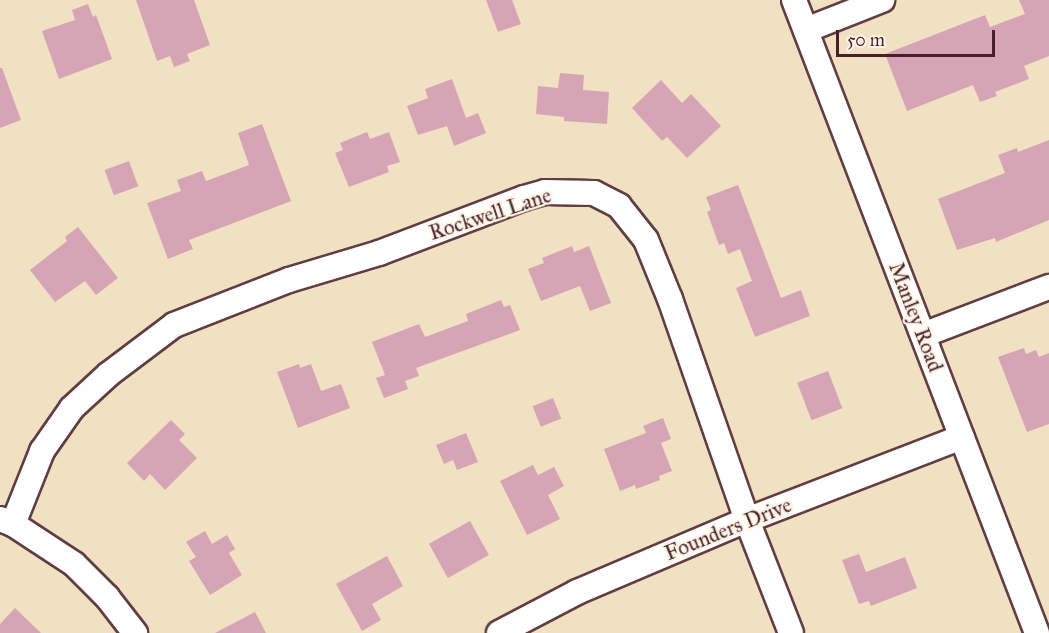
<!DOCTYPE html>
<style>
body{margin:0}
#map{position:relative;width:1049px;height:633px;overflow:hidden;background:#f0e1c2;font-family:"IM FELL Great Primer",serif}
div>[style]{position:absolute}
.building>*{inset:0;background:#d6a5b5;transform-origin:0 0}
.roads{filter:drop-shadow(2px 0 #633c42) drop-shadow(-2px 0 #633c42) drop-shadow(0 2px #633c42) drop-shadow(0 -2px #633c42)}
.minor>*{height:24px;margin:-12px;padding:0 12px;transform-origin:12px;border-radius:12px;background:#fff}
span{translate:-50% -50%;white-space:nowrap;text-align:center;line-height:1.15;-webkit-text-stroke:4.5px #fcf5e5;paint-order:stroke}
.street-label{font-size:21px;color:#4a1f2b}
.scale{position:absolute;left:836px;top:30px;width:159px;height:27px;box-sizing:border-box;border:3px solid #4a1f2b;border-top:0;padding-left:8px;font-size:18px;line-height:21px;white-space:nowrap;color:#4a1f2b;-webkit-text-stroke:4px #fcf5e5;paint-order:stroke}
</style>
<div id="map">
<div class="building">
<i style="clip-path:polygon(136px 0,194px 0,210px 45px,187px 54px,190px 61px,174px 67px,170px 56px,157px 61px)"></i>
<i style="clip-path:polygon(486px 0,512px 0,521px 24px,498px 32px)"></i>
<i style="clip-path:polygon(1019px 0,1049px 0,1049px 56px,1024px 66px,1029px 79px,995px 92px,997px 96px,980px 102px,973px 85px,907px 111px,885px 54px,985px 15px,990px 27px,1025px 14px)"></i>
<i style="clip-path:polygon(88px 4px,93px 17px,96px 15px,112px 59px,59px 79px,42px 31px,75px 20px,72px 10px)"></i>
<i style="clip-path:polygon(0 68px,2px 68px,21px 120px,0 128px)"></i>
<i style="clip-path:polygon(560px 73px,584px 75px,583px 90px,609px 92px,607px 124px,564px 121px,564px 117px,536px 114px,538px 86px,558px 88px)"></i>
<i style="clip-path:polygon(452px 79px,466px 118px,478px 113px,486px 133px,454px 146px,447px 126px,418px 135px,407px 106px,428px 98px,425px 89px)"></i>
<i style="clip-path:polygon(661px 80px,682px 103px,691px 94px,721px 126px,687px 158px,667px 137px,662px 141px,632px 108px)"></i>
<i style="clip-path:polygon(262px 124px,291px 201px,189px 240px,193px 249px,168px 259px,147px 203px,181px 191px,177px 180px,202px 171px,206px 181px,249px 165px,238px 133px)"></i>
<i style="clip-path:polygon(367px 132px,370px 139px,389px 132px,400px 162px,387px 166px,389px 172px,349px 187px,335px 153px,343px 150px,340px 143px)"></i>
<i style="clip-path:polygon(1049px 140px,1049px 220px,996px 242px,995px 238px,957px 250px,938px 199px,1005px 173px,998px 155px,1017px 148px,1018px 152px)"></i>
<i style="left:129px;top:161px;width:27px;height:26px;rotate:70deg"></i>
<i style="clip-path:polygon(738px 185px,781px 298px,801px 290px,810px 316px,755px 337px,736px 288px,752px 281px,740px 249px,728px 254px,724px 243px,719px 245px,707px 212px,711px 210px,706px 197px)"></i>
<i style="clip-path:polygon(78px 227px,118px 278px,96px 295px,85px 281px,55px 302px,30px 270px,67px 241px,65px 237px)"></i>
<i style="clip-path:polygon(572px 246px,574px 252px,589px 246px,611px 303px,590px 311px,580px 286px,541px 301px,528px 269px,544px 263px,542px 258px)"></i>
<i style="clip-path:polygon(501px 300px,504px 307px,510px 305px,520px 330px,416px 368px,419px 376px,405px 381px,408px 389px,384px 398px,376px 378px,385px 375px,372px 342px,419px 324px,425px 337px,468px 321px,466px 314px)"></i>
<i style="clip-path:polygon(1024px 348px,1026px 354px,1036px 350px,1039px 357px,1049px 353px,1049px 424px,1027px 432px,998px 357px)"></i>
<i style="clip-path:polygon(299px 364px,300px 368px,311px 364px,321px 391px,341px 384px,350px 408px,298px 428px,277px 372px)"></i>
<i style="left:828px;top:371px;width:40px;height:33px;rotate:69deg"></i>
<i style="left:553px;top:398px;width:22px;height:22px;rotate:68deg"></i>
<i style="clip-path:polygon(663px 418px,671px 439px,661px 443px,672px 471px,659px 476px,660px 480px,636px 489px,635px 485px,620px 491px,604px 449px,646px 433px,643px 426px)"></i>
<i style="clip-path:polygon(171px 420px,185px 434px,179px 440px,197px 458px,165px 490px,150px 474px,144px 481px,127px 463px)"></i>
<i style="clip-path:polygon(466px 433px,478px 462px,457px 470px,453px 460px,444px 464px,436px 445px)"></i>
<i style="clip-path:polygon(533px 465px,538px 475px,554px 467px,564px 486px,548px 495px,560px 519px,527px 535px,500px 481px)"></i>
<i style="left:470px;top:521px;width:39px;height:47px;rotate:61deg"></i>
<i style="clip-path:polygon(205px 531px,212px 544px,227px 535px,235px 549px,229px 553px,242px 575px,210px 595px,189px 561px,196px 557px,186px 542px)"></i>
<i style="clip-path:polygon(859px 554px,866px 572px,905px 557px,917px 588px,871px 606px,869px 601px,859px 604px,842px 560px)"></i>
<i style="clip-path:polygon(387px 556px,403px 586px,372px 604px,381px 620px,362px 631px,336px 584px)"></i>
<i style="clip-path:polygon(15px 608px,41px 633px,0 633px,0 624px)"></i>
<i style="clip-path:polygon(255px 612px,266px 633px,215px 633px)"></i>
</div>
<div class="roads">
<div class="minor">
<i style="left:794px;top:0;width:678px;rotate:69deg"></i>
<i style="left:806px;top:30px;width:82px;rotate:-21.5deg"></i>
<i style="left:923px;top:335px;width:135px;rotate:-20.9deg"></i>
<i style="left:0;top:519px;width:14px;rotate:21deg"></i>
<i style="left:13px;top:524px;width:73px;rotate:33.3deg"></i>
<i style="left:74px;top:564px;width:47px;rotate:45deg"></i>
<i style="left:107px;top:597px;width:46px;rotate:52.1deg"></i>
<i style="left:13px;top:524px;width:79px;rotate:-68.3deg"></i>
<i style="left:42px;top:451px;width:52px;rotate:-55.1deg"></i>
<i style="left:72px;top:408px;width:50px;rotate:-42.6deg"></i>
<i style="left:109px;top:374px;width:81px;rotate:-37deg"></i>
<i style="left:174px;top:325px;width:123px;rotate:-21.4deg"></i>
<i style="left:289px;top:280px;width:94px;rotate:-16.7deg"></i>
<i style="left:379px;top:253px;width:155px;rotate:-20.8deg"></i>
<i style="left:524px;top:198px;width:22px;rotate:-16deg"></i>
<i style="left:545px;top:192px;width:49px;rotate:1.2deg"></i>
<i style="left:594px;top:193px;width:28px;rotate:27deg"></i>
<i style="left:619px;top:206px;width:43px;rotate:51.5deg"></i>
<i style="left:646px;top:240px;width:64px;rotate:67.9deg"></i>
<i style="left:670px;top:299px;width:234px;rotate:70.8deg"></i>
<i style="left:747px;top:520px;width:121px;rotate:68.7deg"></i>
<i style="left:499px;top:633px;width:88px;rotate:-27.7deg"></i>
<i style="left:577px;top:592px;width:185px;rotate:-23deg"></i>
<i style="left:747px;top:520px;width:230px;rotate:-21.1deg"></i>
</div>
</div>
<div class="street-label">
<span style="left:490px;top:214px;rotate:-18deg">Rockwell Lane</span>
<span style="left:916px;top:317px;rotate:69deg">Manley Road</span>
<span style="left:728px;top:529px;rotate:-22deg">Founders Drive</span>
</div>
<div class="scale">50 m</div>
</div>
